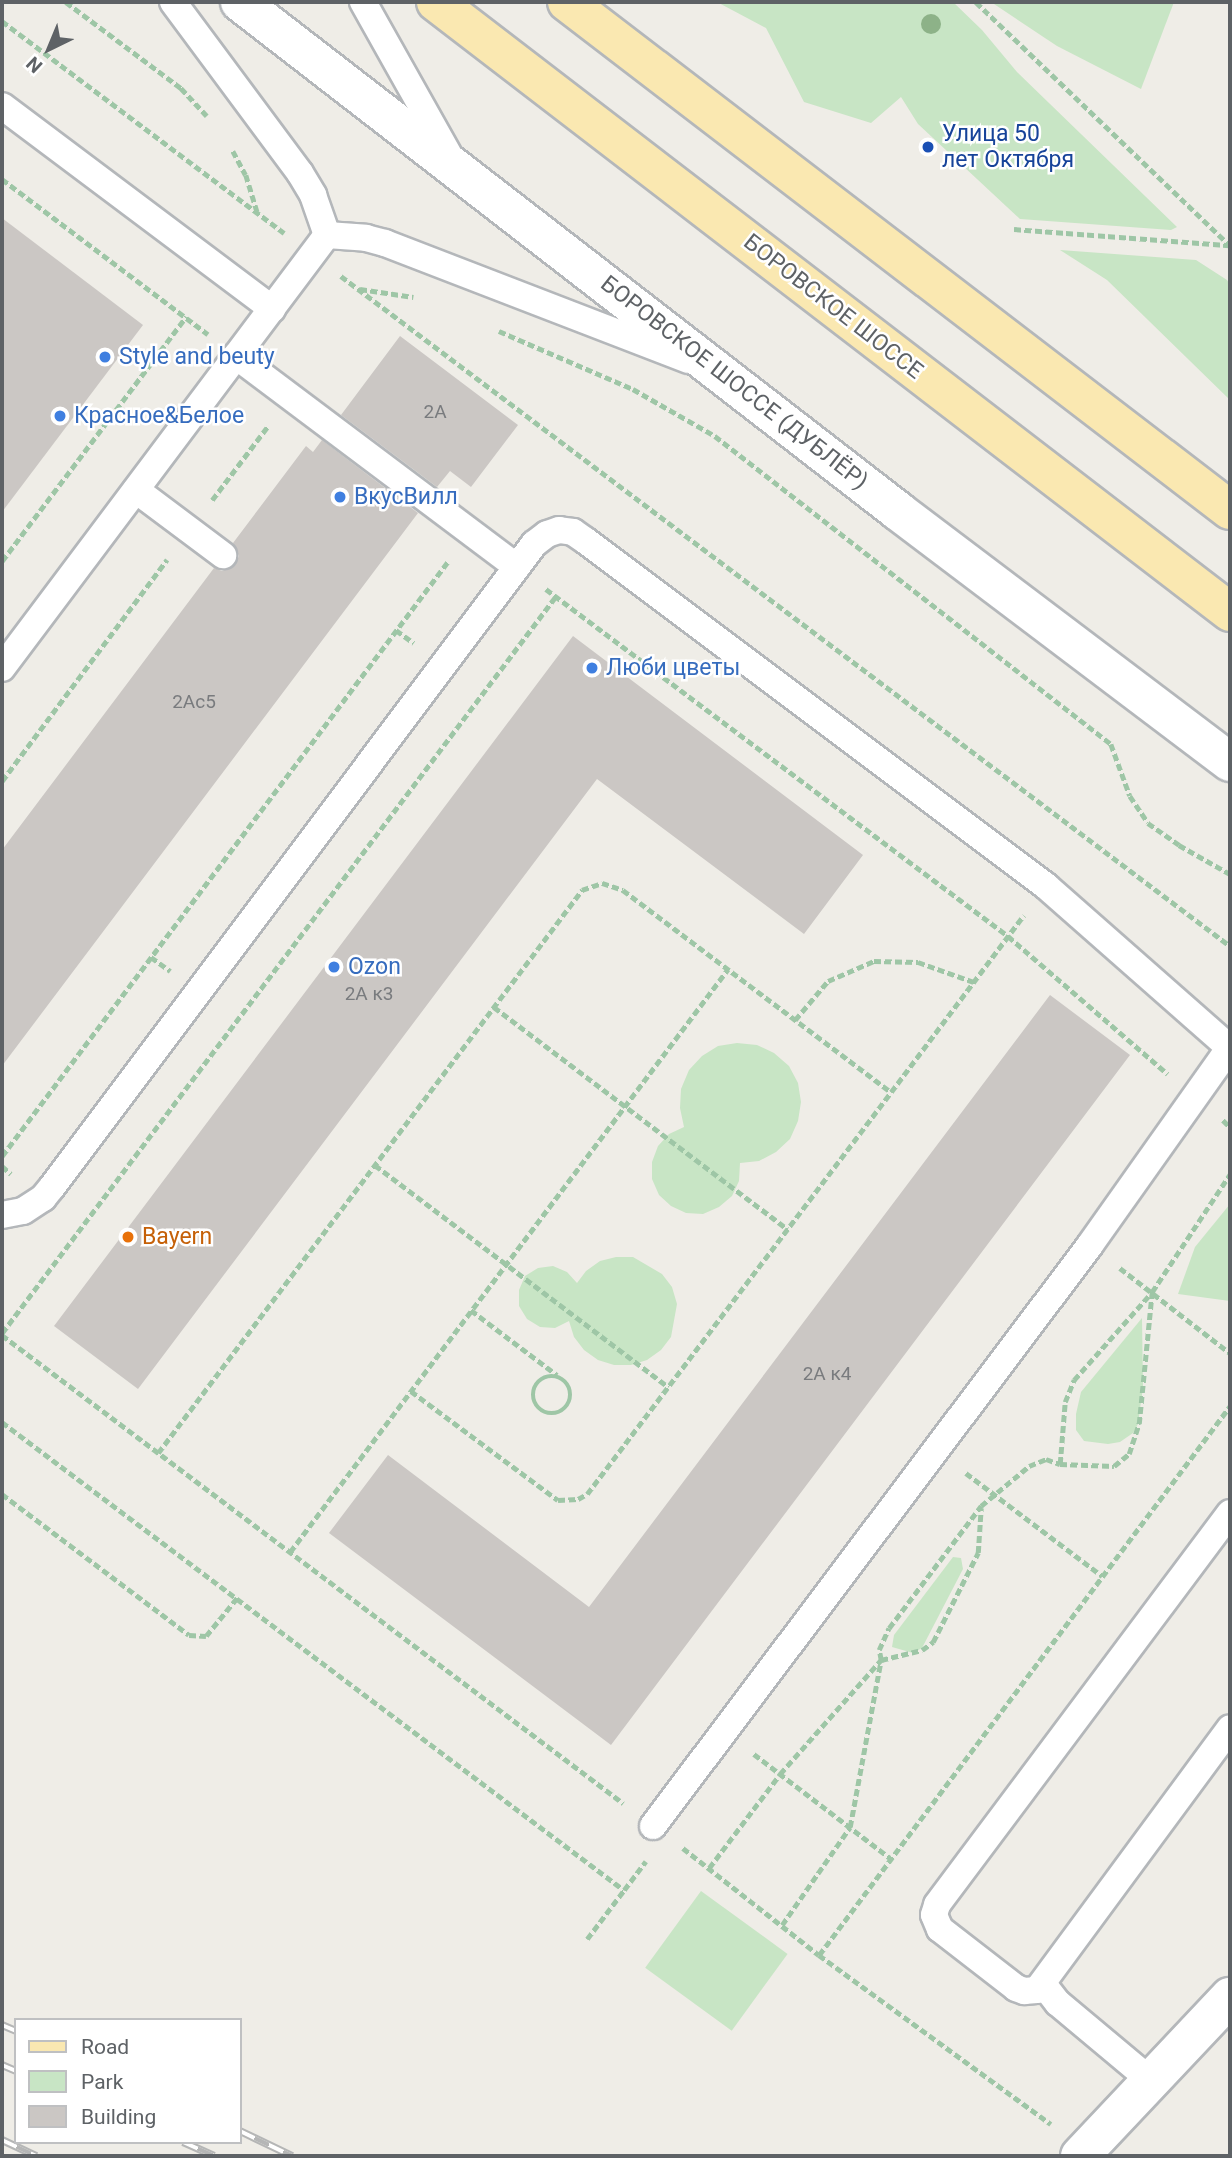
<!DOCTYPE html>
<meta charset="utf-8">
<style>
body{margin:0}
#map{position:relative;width:1232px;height:2158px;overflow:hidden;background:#efede7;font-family:Roboto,sans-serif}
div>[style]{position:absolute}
.green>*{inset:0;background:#c8e5c5;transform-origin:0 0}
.building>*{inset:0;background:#cbc7c4}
.path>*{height:4.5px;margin-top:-2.25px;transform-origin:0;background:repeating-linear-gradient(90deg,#9ec6a6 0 7px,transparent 0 10.5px)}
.path>.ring{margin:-2.25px;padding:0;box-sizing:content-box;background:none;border:4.5px solid #9ec6a6;border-radius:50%}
.roads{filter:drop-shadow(2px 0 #b4b7ba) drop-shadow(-2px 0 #b4b7ba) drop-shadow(0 2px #b4b7ba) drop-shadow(0 -2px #b4b7ba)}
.lane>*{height:26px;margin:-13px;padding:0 13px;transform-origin:13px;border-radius:13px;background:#fff}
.street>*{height:38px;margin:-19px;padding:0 19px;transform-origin:19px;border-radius:19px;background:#fff}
.secondary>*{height:38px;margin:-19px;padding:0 19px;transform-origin:19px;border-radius:19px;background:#fff}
.primary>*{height:38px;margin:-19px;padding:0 19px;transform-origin:19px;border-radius:19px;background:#fae8b1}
.rail>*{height:8px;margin-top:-4px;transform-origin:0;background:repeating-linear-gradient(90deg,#fff 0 16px,#b5b6b6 0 32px);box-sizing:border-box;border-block:2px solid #b5b6b6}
.trees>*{width:20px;height:20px;margin:-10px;border-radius:50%;background:#8db288}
.dots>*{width:19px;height:19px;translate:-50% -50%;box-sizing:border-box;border:4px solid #fff;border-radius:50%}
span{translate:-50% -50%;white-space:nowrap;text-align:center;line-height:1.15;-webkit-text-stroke:5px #fff;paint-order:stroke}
.number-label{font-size:19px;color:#797b7e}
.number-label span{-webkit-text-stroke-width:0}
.transit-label{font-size:23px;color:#164399}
.left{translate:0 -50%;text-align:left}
.street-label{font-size:23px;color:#5e6266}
.shop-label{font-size:23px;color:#366cbe}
.food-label{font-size:23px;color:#c56008}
.frame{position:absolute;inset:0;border:4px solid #5e6266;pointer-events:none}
.legend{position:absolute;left:14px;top:2018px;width:228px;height:126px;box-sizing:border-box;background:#fff;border:2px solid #bfc0c2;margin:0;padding:9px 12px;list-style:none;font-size:21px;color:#5e6266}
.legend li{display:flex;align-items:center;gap:14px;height:35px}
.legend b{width:35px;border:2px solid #bfc0c2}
.north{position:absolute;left:14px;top:14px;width:70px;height:70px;-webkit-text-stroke:5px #fff;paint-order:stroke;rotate:223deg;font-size:19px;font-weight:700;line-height:28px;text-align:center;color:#5e6266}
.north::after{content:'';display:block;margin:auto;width:24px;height:32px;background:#5e6266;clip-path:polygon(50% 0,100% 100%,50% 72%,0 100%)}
</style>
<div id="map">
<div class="green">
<i style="clip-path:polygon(717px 2px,953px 2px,982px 30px,1017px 72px,1177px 227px,1171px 230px,1020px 219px,918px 124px,901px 97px,871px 123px,804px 102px,766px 28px)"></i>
<i style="clip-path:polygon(991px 2px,1174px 2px,1141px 89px,1057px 46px)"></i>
<i style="clip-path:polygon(1060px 250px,1196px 260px,1227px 280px,1230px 285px,1230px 400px,1107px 280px)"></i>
<i style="clip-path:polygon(737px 1043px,757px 1045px,774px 1053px,789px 1066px,798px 1083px,801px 1102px,798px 1121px,790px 1139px,776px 1152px,759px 1161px,740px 1163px,739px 1181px,732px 1196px,719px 1207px,703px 1214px,686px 1213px,671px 1206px,659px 1195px,652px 1179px,652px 1162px,658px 1146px,669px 1134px,684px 1127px,680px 1108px,681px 1089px,689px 1070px,702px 1056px,718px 1046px)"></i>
<i style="clip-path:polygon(1230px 1204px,1230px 1301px,1178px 1294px,1195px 1247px)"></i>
<i style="clip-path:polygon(616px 1257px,633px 1257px,662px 1274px,672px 1287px,677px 1304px,671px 1337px,661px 1350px,647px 1360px,631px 1365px,614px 1365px,598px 1360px,584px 1350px,574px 1337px,569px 1321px,555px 1328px,540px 1327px,527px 1319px,519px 1306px,519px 1290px,525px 1276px,538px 1268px,553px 1266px,567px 1272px,577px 1283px,586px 1271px,600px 1261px)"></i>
<i style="clip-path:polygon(1142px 1318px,1143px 1387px,1138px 1424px,1133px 1433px,1120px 1442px,1108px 1444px,1084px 1441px,1076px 1430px,1076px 1414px,1081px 1392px)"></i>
<i style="clip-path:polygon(953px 1557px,961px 1558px,963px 1569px,922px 1648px,913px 1653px,892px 1647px,894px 1635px)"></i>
<i style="left:701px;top:1891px;width:107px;height:95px;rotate:36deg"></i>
</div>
<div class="building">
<i style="clip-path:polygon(2px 218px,143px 325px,2px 512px)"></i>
<i style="clip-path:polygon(400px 336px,518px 425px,471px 487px,450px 471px,437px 487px,341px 415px)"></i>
<i style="clip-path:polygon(322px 440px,418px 513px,2px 1066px,2px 850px,214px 568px,222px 571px,235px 565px,239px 556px,233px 543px,306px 446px,313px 452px)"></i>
<i style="clip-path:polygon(573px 636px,863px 855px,804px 934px,597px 779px,138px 1389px,54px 1326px)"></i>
<i style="clip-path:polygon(1050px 995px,1130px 1055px,611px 1745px,329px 1533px,388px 1455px,589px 1607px)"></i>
</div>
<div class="path">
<i style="left:66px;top:2px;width:144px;rotate:36.8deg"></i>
<i style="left:181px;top:88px;width:38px;rotate:47deg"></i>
<i style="left:976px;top:2px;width:352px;rotate:43.8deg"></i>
<i style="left:2px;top:21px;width:353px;rotate:36.9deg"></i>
<i style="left:233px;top:151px;width:27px;rotate:62deg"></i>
<i style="left:246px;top:175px;width:38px;rotate:73deg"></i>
<i style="left:2px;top:179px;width:258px;rotate:37deg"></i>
<i style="left:1014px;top:229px;width:216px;rotate:4.3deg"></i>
<i style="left:341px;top:276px;width:1113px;rotate:37deg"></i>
<i style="left:360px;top:289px;width:54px;rotate:8.6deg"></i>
<i style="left:499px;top:331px;width:146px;rotate:23.4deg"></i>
<i style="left:633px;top:389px;width:95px;rotate:29.8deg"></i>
<i style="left:715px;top:436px;width:502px;rotate:37.87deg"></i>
<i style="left:1111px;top:744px;width:55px;rotate:69.9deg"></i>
<i style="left:1130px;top:796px;width:32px;rotate:56deg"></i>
<i style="left:1148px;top:823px;width:38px;rotate:35deg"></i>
<i style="left:1179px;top:845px;width:59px;rotate:29.6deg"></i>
<i style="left:212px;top:500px;width:93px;rotate:-52.9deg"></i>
<i style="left:2px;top:561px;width:306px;rotate:-53deg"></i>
<i style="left:546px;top:589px;width:578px;rotate:36.91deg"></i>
<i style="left:1008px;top:936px;width:211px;rotate:40.8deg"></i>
<i style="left:396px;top:630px;width:22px;rotate:36deg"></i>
<i style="left:2px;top:781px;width:276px;rotate:-53.3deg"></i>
<i style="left:151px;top:957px;width:24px;rotate:36deg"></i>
<i style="left:494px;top:1007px;width:368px;rotate:37.1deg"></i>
<i style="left:795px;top:1020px;width:51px;rotate:-49.8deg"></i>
<i style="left:828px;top:981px;width:50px;rotate:-23.5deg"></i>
<i style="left:874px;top:961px;width:44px;rotate:1.3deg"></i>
<i style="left:918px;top:962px;width:59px;rotate:19.7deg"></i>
<i style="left:1223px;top:1120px;width:10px;rotate:45deg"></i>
<i style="left:2px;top:1156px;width:745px;rotate:-53.13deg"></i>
<i style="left:375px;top:1165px;width:368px;rotate:37.1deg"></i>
<i style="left:2px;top:1166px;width:12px;rotate:42deg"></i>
<i style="left:1120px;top:1268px;width:139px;rotate:37.7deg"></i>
<i style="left:471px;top:1310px;width:108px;rotate:37.1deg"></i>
<i style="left:2px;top:1333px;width:922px;rotate:-53.07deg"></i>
<i style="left:2px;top:1335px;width:778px;rotate:37deg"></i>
<i class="ring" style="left:533px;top:1376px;width:33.5px;height:33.5px"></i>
<i style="left:411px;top:1391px;width:183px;rotate:36.6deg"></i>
<i style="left:558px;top:1500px;width:20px;rotate:-3deg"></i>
<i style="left:578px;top:1499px;width:10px;rotate:-29deg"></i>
<i style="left:587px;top:1494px;width:504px;rotate:-52.9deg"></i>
<i style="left:2px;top:1422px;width:778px;rotate:36.96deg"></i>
<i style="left:624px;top:1890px;width:36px;rotate:-53deg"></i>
<i style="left:158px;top:1453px;width:705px;rotate:-53.02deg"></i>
<i style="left:582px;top:890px;width:21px;rotate:-19deg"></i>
<i style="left:602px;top:883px;width:22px;rotate:18deg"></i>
<i style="left:623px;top:890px;width:336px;rotate:37deg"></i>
<i style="left:891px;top:1092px;width:221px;rotate:-53.1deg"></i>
<i style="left:1060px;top:1464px;width:62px;rotate:-85.4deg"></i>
<i style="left:1065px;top:1402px;width:24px;rotate:-68deg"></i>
<i style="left:1074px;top:1380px;width:118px;rotate:-48.4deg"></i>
<i style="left:1152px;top:1292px;width:141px;rotate:-56.5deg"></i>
<i style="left:966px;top:1473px;width:171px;rotate:37.1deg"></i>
<i style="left:2px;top:1494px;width:234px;rotate:37deg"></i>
<i style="left:189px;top:1635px;width:17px;rotate:3deg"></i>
<i style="left:206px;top:1636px;width:49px;rotate:-50.8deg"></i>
<i style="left:290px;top:1552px;width:729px;rotate:-53.08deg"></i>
<i style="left:754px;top:1754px;width:171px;rotate:37.4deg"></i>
<i style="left:683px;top:1848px;width:173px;rotate:38.2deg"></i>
<i style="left:819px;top:1955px;width:287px;rotate:36.1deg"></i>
<i style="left:709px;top:1868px;width:118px;rotate:-52.9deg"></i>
<i style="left:780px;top:1774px;width:152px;rotate:-48.5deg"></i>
<i style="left:881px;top:1660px;width:42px;rotate:-13.7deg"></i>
<i style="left:922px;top:1650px;width:14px;rotate:-36deg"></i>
<i style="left:933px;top:1642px;width:100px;rotate:-63.2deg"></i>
<i style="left:978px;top:1553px;width:45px;rotate:-86.2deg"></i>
<i style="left:782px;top:1925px;width:119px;rotate:-55.2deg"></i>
<i style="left:850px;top:1827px;width:170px;rotate:-79.5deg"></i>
<i style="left:881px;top:1660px;width:10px;rotate:-101deg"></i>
<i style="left:879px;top:1650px;width:24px;rotate:-66deg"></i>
<i style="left:889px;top:1628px;width:153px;rotate:-53deg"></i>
<i style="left:981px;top:1506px;width:62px;rotate:-39.8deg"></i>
<i style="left:1029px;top:1466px;width:18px;rotate:-22deg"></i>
<i style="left:1046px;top:1459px;width:15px;rotate:20deg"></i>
<i style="left:1060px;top:1464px;width:54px;rotate:2.1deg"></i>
<i style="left:1114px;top:1466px;width:19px;rotate:-39deg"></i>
<i style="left:1129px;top:1454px;width:32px;rotate:-72deg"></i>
<i style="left:1139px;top:1424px;width:133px;rotate:-84.4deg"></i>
<i style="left:587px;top:1939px;width:61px;rotate:-52.9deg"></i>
<i style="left:819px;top:1955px;width:686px;rotate:-53.18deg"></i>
</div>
<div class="roads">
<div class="lane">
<i style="left:173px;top:2px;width:213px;rotate:53.4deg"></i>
<i style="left:300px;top:173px;width:26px;rotate:59deg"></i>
<i style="left:313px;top:195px;width:42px;rotate:70.7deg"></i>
<i style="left:363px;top:2px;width:180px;rotate:60.7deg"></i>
<i style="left:2px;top:106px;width:338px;rotate:36.9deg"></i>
<i style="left:327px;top:235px;width:39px;rotate:4deg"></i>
<i style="left:366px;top:238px;width:20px;rotate:15deg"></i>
<i style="left:385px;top:243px;width:325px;rotate:21.1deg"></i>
<i style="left:236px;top:356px;width:351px;rotate:36.9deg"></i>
<i style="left:136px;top:490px;width:109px;rotate:36.8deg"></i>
<i style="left:2px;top:668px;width:541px;rotate:-53.11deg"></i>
<i style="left:2px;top:1215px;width:21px;rotate:-11deg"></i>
<i style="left:23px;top:1211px;width:24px;rotate:-33deg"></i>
<i style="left:43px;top:1198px;width:14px;rotate:-51deg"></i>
<i style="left:52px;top:1187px;width:804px;rotate:-53.14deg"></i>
<i style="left:534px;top:544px;width:16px;rotate:-38deg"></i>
<i style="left:547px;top:534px;width:13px;rotate:-18deg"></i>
<i style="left:559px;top:530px;width:14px;rotate:8deg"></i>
<i style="left:573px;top:532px;width:16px;rotate:35deg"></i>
<i style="left:586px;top:541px;width:575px;rotate:36.87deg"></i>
<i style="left:1046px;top:886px;width:245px;rotate:41.4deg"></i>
<i style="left:1230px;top:1513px;width:489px;rotate:126.8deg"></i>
<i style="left:937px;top:1905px;width:10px;rotate:107deg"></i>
<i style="left:934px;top:1915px;width:15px;rotate:67deg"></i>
<i style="left:940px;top:1929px;width:96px;rotate:37.8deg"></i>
<i style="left:1016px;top:1988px;width:9px;rotate:21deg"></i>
<i style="left:1024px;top:1991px;width:13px;rotate:-4deg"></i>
<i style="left:1037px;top:1990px;width:325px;rotate:-53.6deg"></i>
<i style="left:653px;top:1826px;width:727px;rotate:-53.05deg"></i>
<i style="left:1090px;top:1245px;width:242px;rotate:-54.7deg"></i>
<i style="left:1043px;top:1984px;width:24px;rotate:52deg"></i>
<i style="left:1058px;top:2003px;width:120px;rotate:39.9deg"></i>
</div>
<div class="street">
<i style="left:1080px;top:2156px;width:219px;rotate:-46.7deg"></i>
</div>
<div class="secondary">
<i style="left:240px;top:2px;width:832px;rotate:37.72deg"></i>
<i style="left:898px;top:511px;width:416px;rotate:37.1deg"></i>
</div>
<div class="primary">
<i style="left:436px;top:2px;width:1001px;rotate:37.53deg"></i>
<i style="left:567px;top:2px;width:835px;rotate:37.46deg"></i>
</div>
</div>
<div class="rail">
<i style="left:2px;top:2025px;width:15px;rotate:23deg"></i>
<i style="left:2px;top:2065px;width:15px;rotate:23deg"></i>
<i style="left:240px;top:2131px;width:58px;rotate:25.7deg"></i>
<i style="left:2px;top:2140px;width:38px;rotate:25deg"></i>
<i style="left:183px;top:2142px;width:34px;rotate:24deg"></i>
</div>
<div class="trees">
<i style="left:931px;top:24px"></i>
</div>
<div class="dots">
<i style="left:928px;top:147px;background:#1a4fb4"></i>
<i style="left:105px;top:357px;background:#3f7fe0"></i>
<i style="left:60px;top:416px;background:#3f7fe0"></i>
<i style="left:340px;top:497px;background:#3f7fe0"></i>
<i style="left:592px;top:668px;background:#3f7fe0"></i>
<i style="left:334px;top:967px;background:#3f7fe0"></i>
<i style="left:128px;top:1237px;background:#e8710a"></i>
</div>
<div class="number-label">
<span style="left:435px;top:412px">2А</span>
<span style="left:194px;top:702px">2Ас5</span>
<span style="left:369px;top:994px">2А к3</span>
<span style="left:827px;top:1374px">2А к4</span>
</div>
<div class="transit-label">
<span class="left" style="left:942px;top:147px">Улица 50<br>лет Октября</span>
</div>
<div class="street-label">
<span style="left:833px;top:307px;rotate:38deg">БОРОВСКОЕ ШОССЕ</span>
<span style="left:734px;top:383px;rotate:38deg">БОРОВСКОЕ ШОССЕ (ДУБЛЁР)</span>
</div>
<div class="shop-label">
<span class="left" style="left:119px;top:357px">Style and beuty</span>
<span class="left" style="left:74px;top:416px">Красное&amp;Белое</span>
<span class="left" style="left:354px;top:497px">ВкусВилл</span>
<span class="left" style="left:606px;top:668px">Люби цветы</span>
<span class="left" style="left:348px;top:967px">Ozon</span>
</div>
<div class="food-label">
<span class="left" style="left:142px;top:1237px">Bayern</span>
</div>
<div class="frame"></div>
<ul class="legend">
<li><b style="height:9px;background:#fae8b1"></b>Road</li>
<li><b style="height:19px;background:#c8e5c5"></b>Park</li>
<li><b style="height:19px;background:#cbc7c4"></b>Building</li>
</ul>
<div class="north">N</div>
</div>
